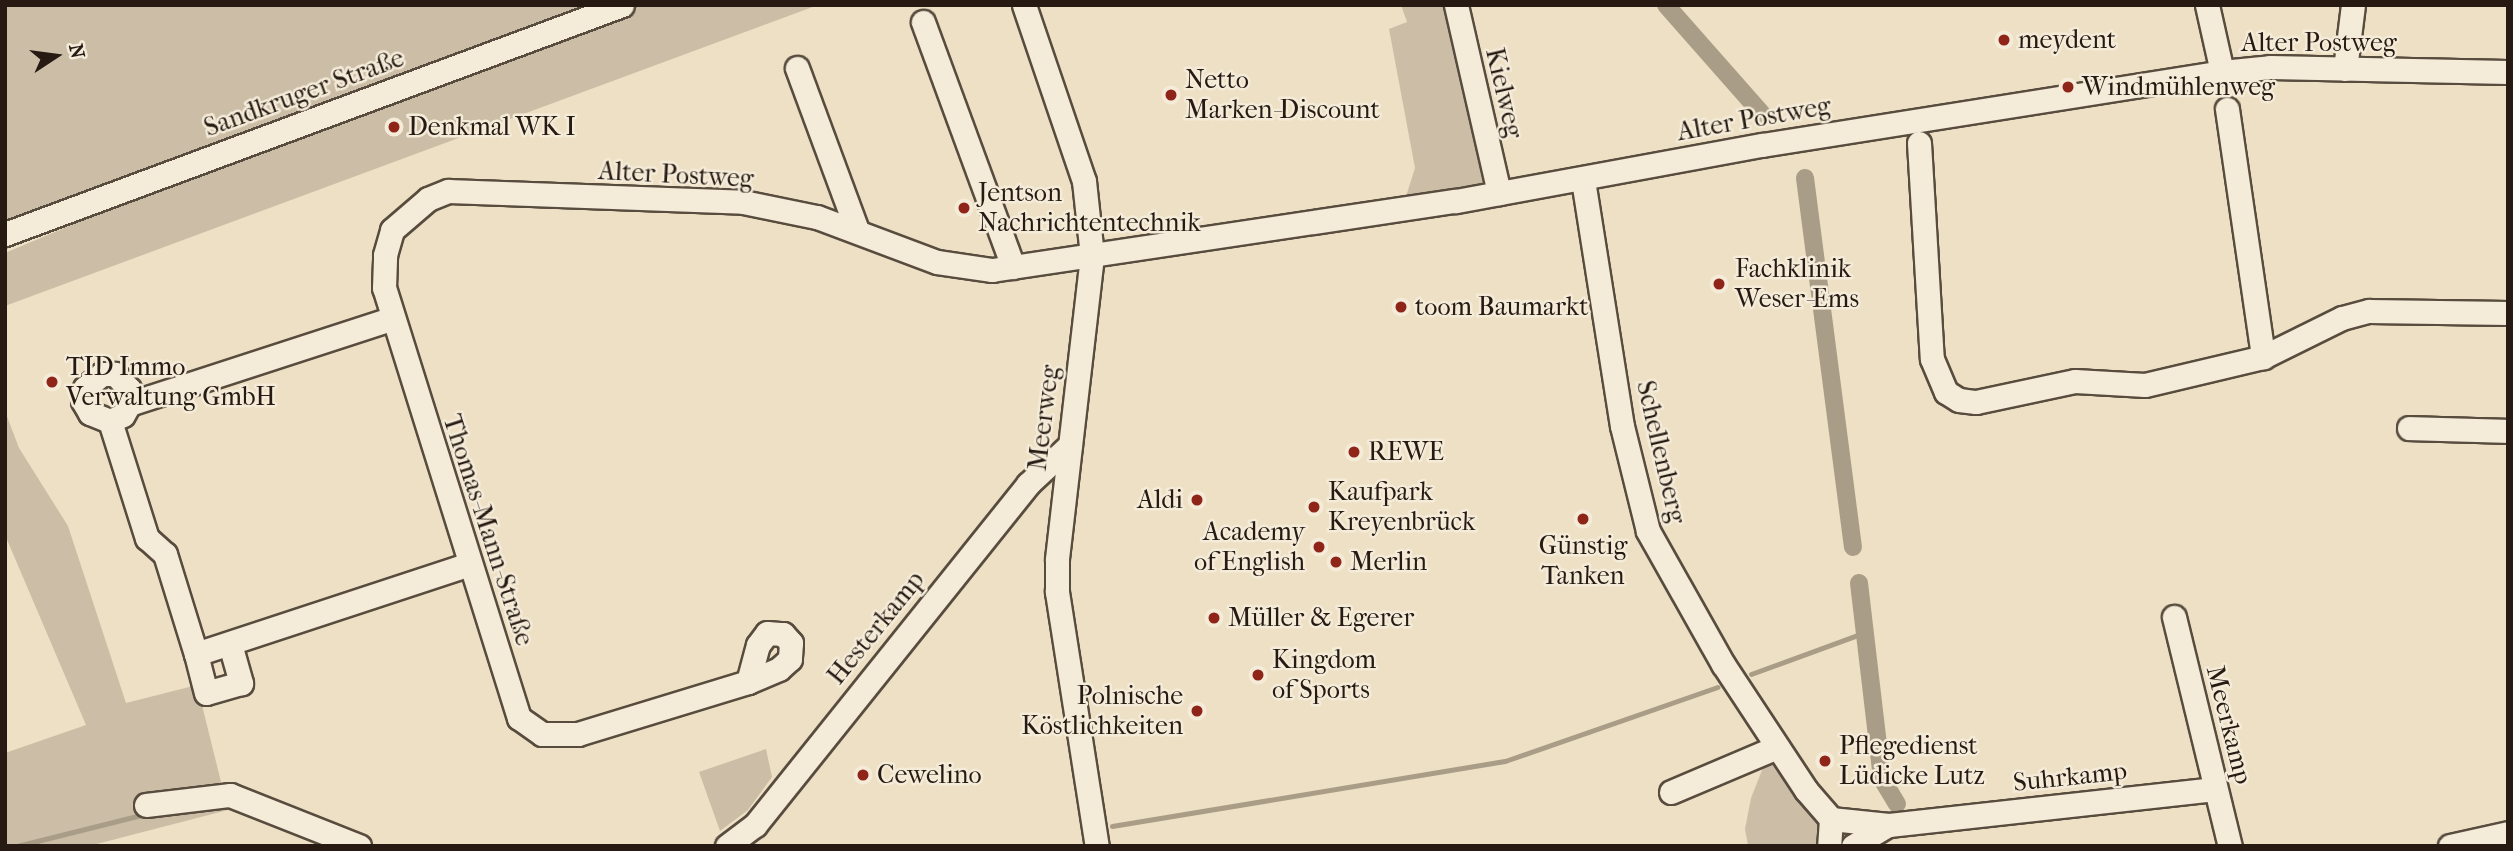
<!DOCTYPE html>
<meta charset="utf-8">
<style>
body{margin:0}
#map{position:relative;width:2513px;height:851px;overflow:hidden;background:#eee0c4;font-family:"IM FELL French Canon",serif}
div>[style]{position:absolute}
.green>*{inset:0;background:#ccbea6}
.stream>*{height:5px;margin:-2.5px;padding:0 2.5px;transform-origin:2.5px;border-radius:2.5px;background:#aa9d87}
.canal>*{height:18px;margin:-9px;padding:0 9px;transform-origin:9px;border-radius:9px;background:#aa9d87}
.roads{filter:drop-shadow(2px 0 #584c3e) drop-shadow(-2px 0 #584c3e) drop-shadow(0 2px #584c3e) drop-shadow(0 -2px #584c3e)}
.minor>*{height:23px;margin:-11.5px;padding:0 11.5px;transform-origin:11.5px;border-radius:11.5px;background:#f4ebd9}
.dots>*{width:19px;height:19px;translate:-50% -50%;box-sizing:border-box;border:4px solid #f4ebd9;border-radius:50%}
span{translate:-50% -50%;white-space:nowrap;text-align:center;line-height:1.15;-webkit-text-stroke:5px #f4ebd9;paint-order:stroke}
.poi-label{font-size:26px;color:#261a12}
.left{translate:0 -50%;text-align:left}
.right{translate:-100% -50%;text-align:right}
.street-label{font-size:26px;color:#261a12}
.frame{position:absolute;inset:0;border:7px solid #261a12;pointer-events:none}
.north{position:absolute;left:21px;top:21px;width:70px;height:70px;-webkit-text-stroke:5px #f4ebd9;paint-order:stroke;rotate:77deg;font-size:19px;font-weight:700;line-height:28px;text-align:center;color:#261a12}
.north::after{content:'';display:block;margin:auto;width:24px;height:32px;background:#261a12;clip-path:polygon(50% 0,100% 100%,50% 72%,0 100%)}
</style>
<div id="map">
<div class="green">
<i style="clip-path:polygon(5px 5px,818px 5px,5px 306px,5px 253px,323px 119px,5px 234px)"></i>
<i style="clip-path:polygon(1401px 5px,1456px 5px,1499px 193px,1402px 209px,1415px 168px,1389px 29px,1407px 22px)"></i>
<i style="clip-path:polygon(5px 411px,19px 448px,68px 526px,126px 703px,197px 685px,228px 810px,89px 846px,5px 846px,5px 753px,86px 725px,5px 535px)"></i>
<i style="clip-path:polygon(766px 749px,772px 777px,748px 810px,720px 831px,699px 772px)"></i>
<i style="clip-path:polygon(1774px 753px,1823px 823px,1822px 846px,1748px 846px,1745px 829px,1751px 798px,1768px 755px)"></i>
</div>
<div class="stream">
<i style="left:1751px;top:674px;width:122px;rotate:-20.1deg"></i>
<i style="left:1112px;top:826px;width:398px;rotate:-9.4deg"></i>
<i style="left:1505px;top:761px;width:225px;rotate:-19.2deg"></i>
<i style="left:17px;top:846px;width:128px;rotate:-14deg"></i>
</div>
<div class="canal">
<i style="left:1666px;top:5px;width:148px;rotate:48.6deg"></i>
<i style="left:1805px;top:178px;width:372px;rotate:82.6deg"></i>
<i style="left:1859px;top:583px;width:197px;rotate:83.3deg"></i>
<i style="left:1882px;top:779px;width:29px;rotate:59deg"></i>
</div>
<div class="roads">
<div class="minor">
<i style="left:1024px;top:5px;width:186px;rotate:71.2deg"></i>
<i style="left:1084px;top:181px;width:75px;rotate:83.9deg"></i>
<i style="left:1092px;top:256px;width:306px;rotate:96.6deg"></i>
<i style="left:1057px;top:560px;width:32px;rotate:90deg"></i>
<i style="left:1057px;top:592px;width:257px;rotate:81.1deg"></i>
<i style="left:1456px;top:5px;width:193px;rotate:77.1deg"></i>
<i style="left:2207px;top:5px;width:69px;rotate:77.4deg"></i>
<i style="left:923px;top:22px;width:261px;rotate:69.8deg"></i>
<i style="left:797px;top:68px;width:173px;rotate:69.7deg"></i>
<i style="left:2345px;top:69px;width:64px;rotate:-82.9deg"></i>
<i style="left:2227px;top:109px;width:251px;rotate:81.7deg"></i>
<i style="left:1919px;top:143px;width:216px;rotate:86.6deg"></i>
<i style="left:1932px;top:359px;width:36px;rotate:67deg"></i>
<i style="left:1946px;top:392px;width:15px;rotate:32deg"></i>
<i style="left:1959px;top:400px;width:17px;rotate:7deg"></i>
<i style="left:1976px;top:402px;width:101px;rotate:-12deg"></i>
<i style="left:2075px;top:381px;width:70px;rotate:3.3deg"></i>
<i style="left:2145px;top:385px;width:121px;rotate:-13.3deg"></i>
<i style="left:2263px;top:357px;width:88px;rotate:-26.3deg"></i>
<i style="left:2342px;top:318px;width:28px;rotate:-15deg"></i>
<i style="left:2369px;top:311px;width:139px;rotate:0.8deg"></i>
<i style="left:1583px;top:180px;width:249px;rotate:81deg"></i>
<i style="left:1622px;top:426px;width:108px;rotate:76.1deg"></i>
<i style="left:1648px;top:531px;width:153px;rotate:60.6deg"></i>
<i style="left:1723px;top:664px;width:151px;rotate:56.6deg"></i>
<i style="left:1806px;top:790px;width:38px;rotate:49deg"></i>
<i style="left:1831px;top:819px;width:27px;rotate:94deg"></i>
<i style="left:5px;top:234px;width:658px;rotate:-20.36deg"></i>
<i style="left:129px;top:404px;width:15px;rotate:-90deg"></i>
<i style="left:129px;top:389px;width:21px;rotate:-133deg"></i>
<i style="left:115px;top:374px;width:13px;rotate:180deg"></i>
<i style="left:102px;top:374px;width:22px;rotate:141deg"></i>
<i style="left:85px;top:388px;width:13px;rotate:99deg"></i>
<i style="left:83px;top:401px;width:14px;rotate:60deg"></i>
<i style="left:90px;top:413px;width:22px;rotate:22deg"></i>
<i style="left:110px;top:421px;width:14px;rotate:-25deg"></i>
<i style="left:123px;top:415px;width:13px;rotate:-61deg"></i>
<i style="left:129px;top:404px;width:275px;rotate:-18deg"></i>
<i style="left:110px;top:421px;width:123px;rotate:72.5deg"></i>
<i style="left:147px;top:538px;width:24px;rotate:42deg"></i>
<i style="left:165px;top:554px;width:105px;rotate:72.8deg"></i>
<i style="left:2409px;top:428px;width:99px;rotate:1.7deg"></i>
<i style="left:2174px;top:617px;width:236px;rotate:76.3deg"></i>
<i style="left:230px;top:644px;width:41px;rotate:74.2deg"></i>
<i style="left:241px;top:683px;width:36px;rotate:164deg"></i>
<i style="left:206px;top:693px;width:40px;rotate:-104.4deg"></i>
<i style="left:196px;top:654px;width:288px;rotate:-18.2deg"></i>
<i style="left:748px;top:682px;width:38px;rotate:-75deg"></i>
<i style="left:758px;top:645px;width:15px;rotate:-53deg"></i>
<i style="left:767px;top:633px;width:16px;rotate:4deg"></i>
<i style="left:783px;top:634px;width:12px;rotate:48deg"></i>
<i style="left:791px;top:643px;width:16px;rotate:94deg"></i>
<i style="left:790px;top:659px;width:15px;rotate:138deg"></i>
<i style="left:779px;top:669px;width:34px;rotate:157deg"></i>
<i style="left:748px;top:682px;width:178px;rotate:163deg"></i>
<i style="left:578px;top:734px;width:36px;rotate:180deg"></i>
<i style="left:542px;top:734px;width:28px;rotate:-145deg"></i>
<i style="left:519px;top:718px;width:451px;rotate:-107.4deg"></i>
<i style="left:384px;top:288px;width:33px;rotate:-88deg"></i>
<i style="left:385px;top:255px;width:26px;rotate:-74deg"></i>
<i style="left:392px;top:230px;width:48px;rotate:-40.7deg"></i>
<i style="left:428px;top:199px;width:22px;rotate:-22deg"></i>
<i style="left:448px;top:191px;width:295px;rotate:2.1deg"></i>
<i style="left:743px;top:202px;width:76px;rotate:11.5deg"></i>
<i style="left:817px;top:217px;width:128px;rotate:20.6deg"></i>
<i style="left:937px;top:262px;width:56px;rotate:8.3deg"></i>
<i style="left:992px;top:270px;width:469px;rotate:-8.5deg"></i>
<i style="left:1456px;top:201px;width:311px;rotate:-10.4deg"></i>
<i style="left:1762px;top:145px;width:466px;rotate:-9deg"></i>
<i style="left:2222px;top:72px;width:48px;rotate:-5.9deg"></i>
<i style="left:2270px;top:67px;width:238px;rotate:1.2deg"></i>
<i style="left:1671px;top:792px;width:115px;rotate:-23deg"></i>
<i style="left:146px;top:805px;width:85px;rotate:-6.8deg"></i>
<i style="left:230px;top:795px;width:139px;rotate:21.6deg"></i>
<i style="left:1831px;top:819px;width:58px;rotate:5.9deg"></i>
<i style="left:1889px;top:825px;width:328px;rotate:-6.3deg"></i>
<i style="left:727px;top:846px;width:35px;rotate:-37deg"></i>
<i style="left:755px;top:825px;width:437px;rotate:-51.3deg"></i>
<i style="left:1028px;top:484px;width:57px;rotate:-42.9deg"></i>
<i style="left:1853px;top:846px;width:39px;rotate:-31deg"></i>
<i style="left:2450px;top:846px;width:59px;rotate:-12.6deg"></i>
</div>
</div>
<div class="dots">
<i style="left:2004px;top:40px;background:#8f2418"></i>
<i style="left:2068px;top:87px;background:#8f2418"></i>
<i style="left:1171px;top:95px;background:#8f2418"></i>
<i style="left:394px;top:127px;background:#8f2418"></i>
<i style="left:964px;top:208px;background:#8f2418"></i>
<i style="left:1719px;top:284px;background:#8f2418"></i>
<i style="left:1401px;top:307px;background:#8f2418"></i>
<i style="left:52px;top:382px;background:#8f2418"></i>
<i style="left:1354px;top:452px;background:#8f2418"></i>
<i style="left:1197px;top:500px;background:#8f2418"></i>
<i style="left:1314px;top:507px;background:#8f2418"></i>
<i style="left:1583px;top:519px;background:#8f2418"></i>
<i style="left:1319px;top:547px;background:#8f2418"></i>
<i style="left:1336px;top:562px;background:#8f2418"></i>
<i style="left:1214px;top:618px;background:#8f2418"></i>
<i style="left:1258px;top:675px;background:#8f2418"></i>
<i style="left:1197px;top:711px;background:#8f2418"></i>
<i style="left:1825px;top:761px;background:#8f2418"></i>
<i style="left:863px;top:775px;background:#8f2418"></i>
</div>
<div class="poi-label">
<span class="left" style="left:2018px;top:40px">meydent</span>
<span class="left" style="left:1185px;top:95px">Netto<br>Marken-Discount</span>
<span class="left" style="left:2082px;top:87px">Windmühlenweg</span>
<span class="left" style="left:408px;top:127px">Denkmal WK I</span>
<span class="left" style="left:978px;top:208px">Jentson<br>Nachrichtentechnik</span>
<span class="left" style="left:1735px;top:284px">Fachklinik<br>Weser-Ems</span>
<span class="left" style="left:1415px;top:307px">toom Baumarkt</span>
<span class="left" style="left:66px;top:382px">TID Immo<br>Verwaltung GmbH</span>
<span class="left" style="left:1368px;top:452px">REWE</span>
<span class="left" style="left:1328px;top:507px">Kaufpark<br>Kreyenbrück</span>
<span class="right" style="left:1183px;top:500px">Aldi</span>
<span class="right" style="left:1305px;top:547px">Academy<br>of English</span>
<span style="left:1583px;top:561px">Günstig<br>Tanken</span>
<span class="left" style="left:1350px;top:562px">Merlin</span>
<span class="left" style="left:1228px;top:618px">Müller &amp; Egerer</span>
<span class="left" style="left:1272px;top:675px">Kingdom<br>of Sports</span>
<span class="right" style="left:1183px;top:711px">Polnische<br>Köstlichkeiten</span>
<span class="left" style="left:1839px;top:761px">Pflegedienst<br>Lüdicke Lutz</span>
<span class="left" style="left:877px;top:775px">Cewelino</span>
</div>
<div class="street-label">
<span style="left:2319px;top:43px">Alter Postweg</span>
<span style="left:304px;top:93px;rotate:-20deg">Sandkruger Straße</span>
<span style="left:1504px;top:93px;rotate:77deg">Kielweg</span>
<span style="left:1754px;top:119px;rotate:-10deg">Alter Postweg</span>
<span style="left:676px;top:175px;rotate:3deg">Alter Postweg</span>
<span style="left:1044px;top:418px;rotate:-83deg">Meerweg</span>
<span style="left:1661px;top:452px;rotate:77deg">Schellenberg</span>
<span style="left:488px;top:530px;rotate:72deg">Thomas-Mann-Straße</span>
<span style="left:876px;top:628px;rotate:-51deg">Hesterkamp</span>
<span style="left:2229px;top:725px;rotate:76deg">Meerkamp</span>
<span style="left:2070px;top:777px;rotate:-6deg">Suhrkamp</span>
</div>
<div class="frame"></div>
<div class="north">N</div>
</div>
